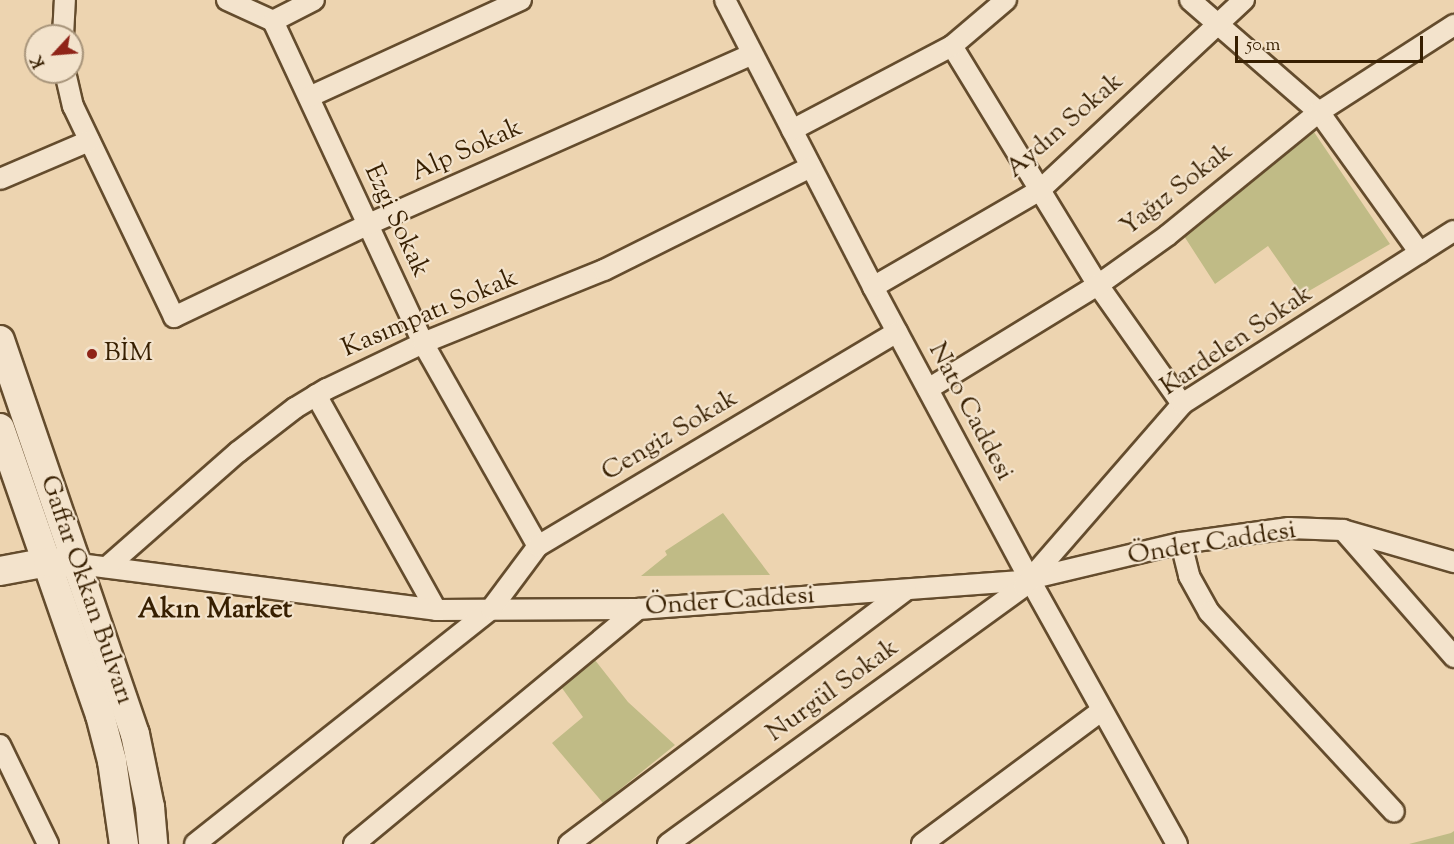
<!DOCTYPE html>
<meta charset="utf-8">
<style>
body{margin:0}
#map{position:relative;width:1454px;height:844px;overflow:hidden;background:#edd4b0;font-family:"Sorts Mill Goudy",serif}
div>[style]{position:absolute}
.green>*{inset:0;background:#c0bb86}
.roads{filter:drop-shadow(2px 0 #644c2d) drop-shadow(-2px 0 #644c2d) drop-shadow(0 2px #644c2d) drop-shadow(0 -2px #644c2d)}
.street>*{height:20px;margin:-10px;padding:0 10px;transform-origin:10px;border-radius:10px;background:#f3e3cc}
.secondary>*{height:28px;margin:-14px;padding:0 14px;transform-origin:14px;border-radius:14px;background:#f3e3cc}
.dots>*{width:16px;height:16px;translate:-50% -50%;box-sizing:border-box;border:3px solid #f3e3cc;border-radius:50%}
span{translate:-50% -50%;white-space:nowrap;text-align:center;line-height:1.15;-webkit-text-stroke:4.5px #f3e3cc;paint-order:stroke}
.street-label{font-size:26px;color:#371f01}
.poi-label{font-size:26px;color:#371f01}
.left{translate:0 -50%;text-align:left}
.quarter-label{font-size:28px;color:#371f01;font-weight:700}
.north{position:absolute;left:24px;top:24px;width:60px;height:60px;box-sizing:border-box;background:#f3e3cc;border:2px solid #a8957b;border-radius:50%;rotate:244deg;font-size:16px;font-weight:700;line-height:24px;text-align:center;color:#371f01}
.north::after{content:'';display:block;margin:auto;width:21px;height:27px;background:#8f2418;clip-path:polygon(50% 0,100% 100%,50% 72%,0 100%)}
.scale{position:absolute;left:1235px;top:36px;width:188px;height:27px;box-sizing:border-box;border:3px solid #371f01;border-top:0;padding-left:8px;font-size:18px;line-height:21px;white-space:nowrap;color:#371f01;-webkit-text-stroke:4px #f3e3cc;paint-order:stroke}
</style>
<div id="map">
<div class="green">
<i style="clip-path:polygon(1314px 132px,1390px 244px,1302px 295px,1268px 246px,1215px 284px,1184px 236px)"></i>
<i style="clip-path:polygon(723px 513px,770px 575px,641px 576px,667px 555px,665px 551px)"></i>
<i style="clip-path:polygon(591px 655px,628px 702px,675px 745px,603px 803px,552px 743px,583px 717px,559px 684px)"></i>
<i style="clip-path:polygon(1454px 831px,1454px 844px,1409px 844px,1451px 833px)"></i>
</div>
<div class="roads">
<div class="street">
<i style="left:227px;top:0;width:51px;rotate:24.5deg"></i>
<i style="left:273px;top:21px;width:355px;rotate:65deg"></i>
<i style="left:423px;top:343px;width:233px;rotate:60.5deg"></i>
<i style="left:725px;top:0;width:323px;rotate:62.7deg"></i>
<i style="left:873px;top:287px;width:332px;rotate:61.8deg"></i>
<i style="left:1030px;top:580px;width:302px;rotate:60.9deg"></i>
<i style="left:1190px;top:0;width:171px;rotate:41deg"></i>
<i style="left:1319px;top:112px;width:173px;rotate:54.4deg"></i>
<i style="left:273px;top:21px;width:46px;rotate:-27.1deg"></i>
<i style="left:63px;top:36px;width:36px;rotate:-87deg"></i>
<i style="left:952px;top:46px;width:280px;rotate:58.6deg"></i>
<i style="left:1098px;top:285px;width:146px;rotate:54.8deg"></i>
<i style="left:65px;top:72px;width:35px;rotate:77deg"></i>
<i style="left:73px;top:106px;width:234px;rotate:64.4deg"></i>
<i style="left:174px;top:317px;width:216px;rotate:-25.5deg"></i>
<i style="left:369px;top:224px;width:419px;rotate:-23.9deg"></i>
<i style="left:309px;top:97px;width:233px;rotate:-24.6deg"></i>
<i style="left:792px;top:130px;width:181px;rotate:-27.7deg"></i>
<i style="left:952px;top:46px;width:71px;rotate:-40.4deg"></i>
<i style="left:0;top:179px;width:97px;rotate:-23.1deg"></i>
<i style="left:873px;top:287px;width:193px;rotate:-30.1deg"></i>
<i style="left:1040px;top:190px;width:279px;rotate:-43deg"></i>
<i style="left:928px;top:389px;width:199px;rotate:-31.5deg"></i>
<i style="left:1098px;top:285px;width:86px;rotate:-35.5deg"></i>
<i style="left:1168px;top:235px;width:195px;rotate:-39.2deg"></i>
<i style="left:1319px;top:112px;width:161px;rotate:-32.8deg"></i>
<i style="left:316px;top:395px;width:246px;rotate:60.8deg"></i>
<i style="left:1343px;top:530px;width:169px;rotate:48.8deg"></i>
<i style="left:1181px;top:543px;width:34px;rotate:76deg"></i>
<i style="left:1189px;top:576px;width:41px;rotate:60.9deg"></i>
<i style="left:1209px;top:612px;width:272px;rotate:47.2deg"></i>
<i style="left:79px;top:564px;width:360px;rotate:7.3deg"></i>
<i style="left:436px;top:610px;width:202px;rotate:-0.3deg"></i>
<i style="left:638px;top:609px;width:384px;rotate:-4.2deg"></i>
<i style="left:1021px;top:581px;width:164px;rotate:-13.4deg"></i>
<i style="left:1181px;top:543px;width:109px;rotate:-7.9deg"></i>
<i style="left:1289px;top:528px;width:54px;rotate:2.1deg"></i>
<i style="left:1343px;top:530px;width:116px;rotate:16.1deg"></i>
<i style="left:107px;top:567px;width:174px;rotate:-41.3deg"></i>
<i style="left:238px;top:452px;width:72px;rotate:-37.7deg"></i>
<i style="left:295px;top:408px;width:37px;rotate:-31deg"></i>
<i style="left:327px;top:389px;width:106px;rotate:-25.6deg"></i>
<i style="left:423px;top:343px;width:195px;rotate:-22deg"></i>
<i style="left:604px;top:270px;width:231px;rotate:-26.5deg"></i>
<i style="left:0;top:745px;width:110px;rotate:64.1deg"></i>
<i style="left:195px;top:844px;width:378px;rotate:-38.4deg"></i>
<i style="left:491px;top:609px;width:79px;rotate:-53.3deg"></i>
<i style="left:538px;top:546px;width:418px;rotate:-30.8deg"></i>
<i style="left:354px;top:844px;width:369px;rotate:-39.6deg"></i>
<i style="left:569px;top:844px;width:422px;rotate:-37deg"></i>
<i style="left:668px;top:844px;width:440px;rotate:-35.9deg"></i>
<i style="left:1024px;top:586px;width:241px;rotate:-49deg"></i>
<i style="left:1182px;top:404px;width:322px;rotate:-32.5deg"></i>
<i style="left:922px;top:844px;width:223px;rotate:-36.6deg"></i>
</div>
<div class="secondary">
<i style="left:0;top:340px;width:416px;rotate:71.1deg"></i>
<i style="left:135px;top:734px;width:75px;rotate:78.4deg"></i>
<i style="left:150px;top:807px;width:37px;rotate:85deg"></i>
<i style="left:0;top:428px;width:304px;rotate:70.8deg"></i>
<i style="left:100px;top:715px;width:48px;rotate:75.4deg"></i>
<i style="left:112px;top:761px;width:84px;rotate:81.8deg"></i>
<i style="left:0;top:571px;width:49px;rotate:-10.6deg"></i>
<i style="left:48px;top:562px;width:17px;rotate:3deg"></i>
</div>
</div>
<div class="dots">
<i style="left:92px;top:354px;background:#8f2418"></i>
</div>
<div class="street-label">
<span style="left:1065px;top:126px;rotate:-41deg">Aydın Sokak</span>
<span style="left:467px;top:151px;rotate:-24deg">Alp Sokak</span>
<span style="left:1177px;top:190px;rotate:-38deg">Yağız Sokak</span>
<span style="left:396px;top:221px;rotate:65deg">Ezgi Sokak</span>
<span style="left:430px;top:314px;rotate:-23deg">Kasımpatı Sokak</span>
<span style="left:1237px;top:341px;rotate:-34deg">Kardelen Sokak</span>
<span style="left:970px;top:412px;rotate:62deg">Nato Caddesi</span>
<span style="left:670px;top:436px;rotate:-31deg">Cengiz Sokak</span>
<span style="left:1212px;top:544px;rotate:-9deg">Önder Caddesi</span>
<span style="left:86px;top:590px;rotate:71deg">Gaffar Okkan Bulvarı</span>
<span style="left:730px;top:602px;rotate:-4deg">Önder Caddesi</span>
<span style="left:833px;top:691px;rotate:-36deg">Nurgül Sokak</span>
</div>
<div class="poi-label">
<span class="left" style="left:104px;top:354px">BİM</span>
</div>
<div class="quarter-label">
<span style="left:215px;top:610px">Akın Market</span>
</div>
<div class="north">K</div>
<div class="scale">50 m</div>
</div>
